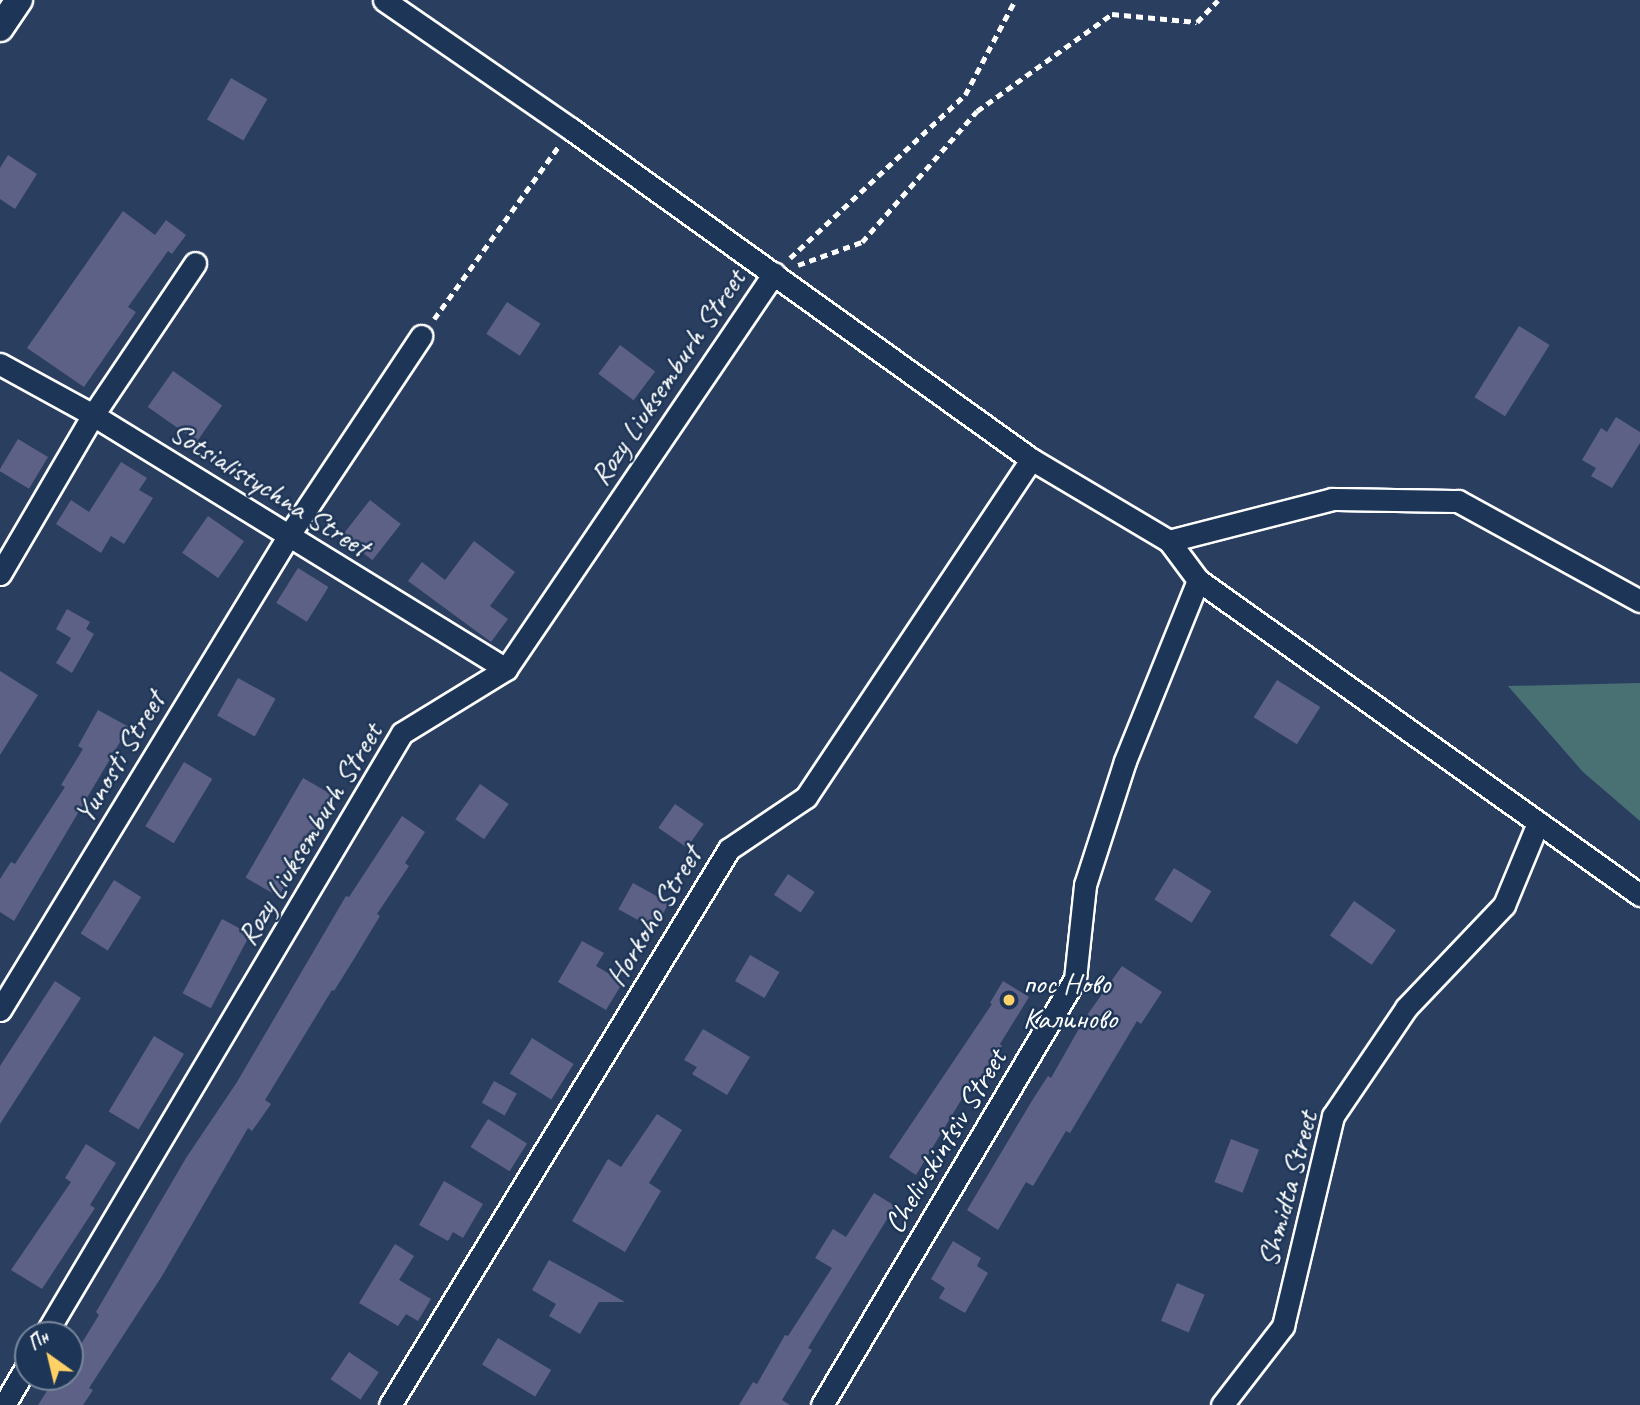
<!DOCTYPE html>
<meta charset="utf-8">
<style>
body{margin:0}
#map{position:relative;width:1640px;height:1405px;overflow:hidden;background:#2a3e60;font-family:Caveat,sans-serif}
div>[style]{position:absolute}
.green>*{inset:0;background:#497073}
.building>*{inset:0;background:#5e6186;transform-origin:0 0}
.path>*{height:4.5px;margin-top:-2.25px;transform-origin:0;background:repeating-linear-gradient(90deg,#fff 0 7px,transparent 0 12px)}
.roads{filter:drop-shadow(2px 0 #fff) drop-shadow(-2px 0 #fff) drop-shadow(0 2px #fff) drop-shadow(0 -2px #fff)}
.minor>*{height:21px;margin:-10.5px;padding:0 10.5px;transform-origin:10.5px;border-radius:10.5px;background:#1d3557}
.tertiary>*{height:26px;margin:-13px;padding:0 13px;transform-origin:13px;border-radius:13px;background:#1d3557}
.dots>*{width:19px;height:19px;translate:-50% -50%;box-sizing:border-box;border:4px solid #1d3557;border-radius:50%}
span{translate:-50% -50%;white-space:nowrap;text-align:center;line-height:1.15;-webkit-text-stroke:5px #1d3557;paint-order:stroke}
.street-label{font-size:30px;color:#fff}
.poi-label{font-size:30px;color:#fff}
.left{translate:0 -50%;text-align:left}
.north{position:absolute;left:14px;top:1321px;width:70px;height:70px;box-sizing:border-box;background:#1d3557;border:2px solid #77869a;border-radius:50%;rotate:326deg;font-size:19px;font-weight:700;line-height:28px;text-align:center;color:#fff}
.north::after{content:'';display:block;margin:auto;width:24px;height:32px;background:#ffd166;clip-path:polygon(50% 0,100% 100%,50% 72%,0 100%)}
</style>
<div id="map">
<div class="green">
<i style="clip-path:polygon(1640px 683px,1640px 821px,1583px 772px,1508px 686px)"></i>
</div>
<div class="building">
<i style="left:231px;top:78px;width:42px;height:48px;rotate:30deg"></i>
<i style="clip-path:polygon(8px 155px,37px 174px,15px 209px,0 199px,0 168px)"></i>
<i style="clip-path:polygon(123px 211px,155px 235px,166px 220px,186px 235px,172px 254px,168px 251px,128px 307px,136px 312px,84px 387px,27px 348px)"></i>
<i style="left:507px;top:302px;width:40px;height:38px;rotate:33deg"></i>
<i style="left:1519px;top:326px;width:36px;height:84px;rotate:32deg"></i>
<i style="left:620px;top:345px;width:44px;height:36px;rotate:37deg"></i>
<i style="left:173px;top:371px;width:60px;height:44px;rotate:35deg"></i>
<i style="clip-path:polygon(1616px 417px,1640px 432px,1640px 443px,1612px 488px,1591px 476px,1596px 468px,1582px 460px,1601px 428px,1607px 432px)"></i>
<i style="left:18px;top:439px;width:35px;height:37px;rotate:31deg"></i>
<i style="clip-path:polygon(121px 462px,147px 478px,139px 490px,153px 498px,124px 544px,111px 536px,101px 553px,56px 524px,71px 500px,89px 512px)"></i>
<i style="left:370px;top:500px;width:39px;height:46px;rotate:38deg"></i>
<i style="left:208px;top:516px;width:44px;height:45px;rotate:35deg"></i>
<i style="clip-path:polygon(474px 541px,515px 572px,490px 606px,508px 619px,491px 642px,408px 581px,422px 562px,445px 580px)"></i>
<i style="left:298px;top:568px;width:36px;height:41px;rotate:32deg"></i>
<i style="clip-path:polygon(67px 609px,90px 622px,86px 629px,94px 634px,72px 673px,56px 663px,71px 638px,56px 629px)"></i>
<i style="clip-path:polygon(0 671px,38px 695px,0 755px)"></i>
<i style="left:238px;top:678px;width:43px;height:43px;rotate:29deg"></i>
<i style="left:1277px;top:680px;width:51px;height:44px;rotate:32deg"></i>
<i style="clip-path:polygon(98px 710px,129px 727px,14px 921px,0 912px,0 879px,11px 862px,15px 864px,65px 787px,61px 785px,83px 749px,78px 746px)"></i>
<i style="left:184px;top:762px;width:33px;height:75px;rotate:31deg"></i>
<i style="left:303px;top:778px;width:38px;height:115px;rotate:30deg"></i>
<i style="left:480px;top:784px;width:35px;height:43px;rotate:35deg"></i>
<i style="left:675px;top:804px;width:35px;height:29px;rotate:35deg"></i>
<i style="clip-path:polygon(402px 816px,425px 832px,405px 863px,409px 866px,377px 914px,380px 916px,354px 959px,334px 991px,332px 990px,265px 1100px,271px 1104px,252px 1131px,248px 1128px,162px 1276px,89px 1388px,93px 1390px,83px 1405px,38px 1405px,56px 1377px,70px 1377px,70px 1362px,99px 1315px,96px 1312px,186px 1158px,237px 1082px,346px 896px,349px 897px)"></i>
<i style="left:1174px;top:868px;width:44px;height:37px;rotate:32deg"></i>
<i style="left:788px;top:874px;width:32px;height:25px;rotate:34deg"></i>
<i style="left:114px;top:880px;width:32px;height:63px;rotate:32deg"></i>
<i style="left:633px;top:883px;width:41px;height:30px;rotate:29deg"></i>
<i style="left:1354px;top:901px;width:51px;height:42px;rotate:35deg"></i>
<i style="left:222px;top:919px;width:32px;height:84px;rotate:28deg"></i>
<i style="clip-path:polygon(582px 941px,604px 953px,596px 966px,623px 982px,606px 1010px,558px 982px)"></i>
<i style="left:750px;top:955px;width:34px;height:30px;rotate:30deg"></i>
<i style="clip-path:polygon(1122px 966px,1162px 992px,1141px 1024px,1137px 1021px,1070px 1133px,1066px 1131px,1033px 1186px,1026px 1182px,998px 1230px,967px 1210px,1033px 1099px,1048px 1076px,1051px 1078px,1085px 1018px)"></i>
<i style="clip-path:polygon(55px 981px,81px 998px,0 1124px,0 1066px)"></i>
<i style="clip-path:polygon(1003px 981px,1029px 997px,1000px 1044px,1002px 1046px,979px 1080px,975px 1077px,916px 1175px,889px 1157px,992px 1004px,990px 1003px)"></i>
<i style="clip-path:polygon(703px 1029px,750px 1057px,727px 1095px,692px 1074px,697px 1067px,684px 1060px)"></i>
<i style="left:154px;top:1036px;width:35px;height:88px;rotate:31deg"></i>
<i style="left:532px;top:1038px;width:49px;height:42px;rotate:32deg"></i>
<i style="left:494px;top:1081px;width:26px;height:25px;rotate:29deg"></i>
<i style="clip-path:polygon(657px 1114px,682px 1130px,649px 1183px,661px 1191px,625px 1252px,572px 1221px,608px 1159px,621px 1167px)"></i>
<i style="left:488px;top:1119px;width:46px;height:33px;rotate:32deg"></i>
<i style="left:1231px;top:1139px;width:30px;height:46px;rotate:21deg"></i>
<i style="clip-path:polygon(86px 1144px,116px 1163px,90px 1205px,95px 1208px,42px 1289px,11px 1270px,71px 1182px,65px 1178px)"></i>
<i style="clip-path:polygon(444px 1181px,483px 1204px,463px 1238px,453px 1232px,448px 1241px,419px 1225px)"></i>
<i style="clip-path:polygon(874px 1193px,895px 1206px,808px 1348px,812px 1350px,782px 1400px,790px 1405px,739px 1405px,753px 1382px,757px 1384px,785px 1335px,788px 1336px,832px 1268px,815px 1258px,833px 1229px,846px 1237px)"></i>
<i style="clip-path:polygon(953px 1241px,981px 1258px,977px 1266px,988px 1273px,965px 1313px,939px 1298px,945px 1288px,931px 1279px)"></i>
<i style="clip-path:polygon(395px 1244px,414px 1256px,399px 1280px,431px 1299px,418px 1321px,406px 1314px,398px 1326px,359px 1303px)"></i>
<i style="clip-path:polygon(549px 1260px,595px 1285px,625px 1302px,599px 1302px,580px 1334px,549px 1316px,556px 1304px,532px 1290px)"></i>
<i style="left:1177px;top:1283px;width:30px;height:41px;rotate:23deg"></i>
<i style="left:498px;top:1338px;width:62px;height:31px;rotate:31deg"></i>
<i style="left:349px;top:1352px;width:36px;height:33px;rotate:34deg"></i>
</div>
<div class="path">
<i style="left:790px;top:258px;width:239px;rotate:-43deg"></i>
<i style="left:965px;top:95px;width:107px;rotate:-62.2deg"></i>
<i style="left:798px;top:265px;width:68px;rotate:-19.8deg"></i>
<i style="left:862px;top:242px;width:174px;rotate:-48.7deg"></i>
<i style="left:977px;top:111px;width:166px;rotate:-35.7deg"></i>
<i style="left:1112px;top:14px;width:85px;rotate:5.4deg"></i>
<i style="left:1197px;top:22px;width:30px;rotate:-46deg"></i>
<i style="left:434px;top:319px;width:212px;rotate:-54.2deg"></i>
</div>
<div class="roads">
<div class="minor">
<i style="left:384px;top:0;width:227px;rotate:34.6deg"></i>
<i style="left:571px;top:129px;width:566px;rotate:35.66deg"></i>
<i style="left:1031px;top:459px;width:161px;rotate:30.7deg"></i>
<i style="left:1169px;top:541px;width:49px;rotate:53.4deg"></i>
<i style="left:1198px;top:580px;width:543px;rotate:35.48deg"></i>
<i style="left:0;top:364px;width:106px;rotate:28.7deg"></i>
<i style="left:93px;top:415px;width:485px;rotate:31.6deg"></i>
<i style="left:1169px;top:541px;width:168px;rotate:-14.4deg"></i>
<i style="left:1332px;top:499px;width:126px;rotate:0.9deg"></i>
<i style="left:1458px;top:501px;width:208px;rotate:28.8deg"></i>
<i style="left:0;top:574px;width:184px;rotate:-59.7deg"></i>
<i style="left:93px;top:415px;width:183px;rotate:-56.1deg"></i>
<i style="left:0;top:1010px;width:556px;rotate:-58.68deg"></i>
<i style="left:289px;top:535px;width:239px;rotate:-56.4deg"></i>
<i style="left:45px;top:1335px;width:700px;rotate:-59.33deg"></i>
<i style="left:402px;top:733px;width:122px;rotate:-31.6deg"></i>
<i style="left:506px;top:669px;width:478px;rotate:-55.9deg"></i>
<i style="left:4px;top:1405px;width:48px;rotate:-59.7deg"></i>
<i style="left:390px;top:1405px;width:651px;rotate:-58.63deg"></i>
<i style="left:729px;top:849px;width:93px;rotate:-34deg"></i>
<i style="left:806px;top:797px;width:406px;rotate:-56.3deg"></i>
<i style="left:822px;top:1405px;width:495px;rotate:-59.3deg"></i>
<i style="left:1075px;top:979px;width:95px;rotate:-83.9deg"></i>
<i style="left:1085px;top:885px;width:130px;rotate:-72.1deg"></i>
<i style="left:1125px;top:761px;width:195px;rotate:-68deg"></i>
<i style="left:1222px;top:1405px;width:100px;rotate:-52.3deg"></i>
<i style="left:1283px;top:1326px;width:216px;rotate:-76.6deg"></i>
<i style="left:1333px;top:1116px;width:130px;rotate:-55.9deg"></i>
<i style="left:1406px;top:1008px;width:142px;rotate:-46.4deg"></i>
<i style="left:1504px;top:905px;width:89px;rotate:-67.5deg"></i>
</div>
<div class="tertiary">
<i style="left:0;top:28px;width:34px;rotate:-56deg"></i>
</div>
</div>
<div class="dots">
<i style="left:1009px;top:1000px;background:#ffd166"></i>
</div>
<div class="street-label">
<span style="left:667px;top:377px;rotate:-56deg">Rozy Liuksemburh Street</span>
<span style="left:270px;top:489px;rotate:32deg">Sotsialistychna Street</span>
<span style="left:119px;top:757px;rotate:-59deg">Yunosti Street</span>
<span style="left:309px;top:834px;rotate:-59deg">Rozy Liuksemburh Street</span>
<span style="left:653px;top:916px;rotate:-59deg">Horkoho Street</span>
<span style="left:945px;top:1141px;rotate:-59deg">Cheliuskintsiv Street</span>
<span style="left:1287px;top:1189px;rotate:-75deg">Shmidta Street</span>
</div>
<div class="poi-label">
<span class="left" style="left:1023px;top:1000px">пос Ново<br>Калиново</span>
</div>
<div class="north">Пн</div>
</div>
